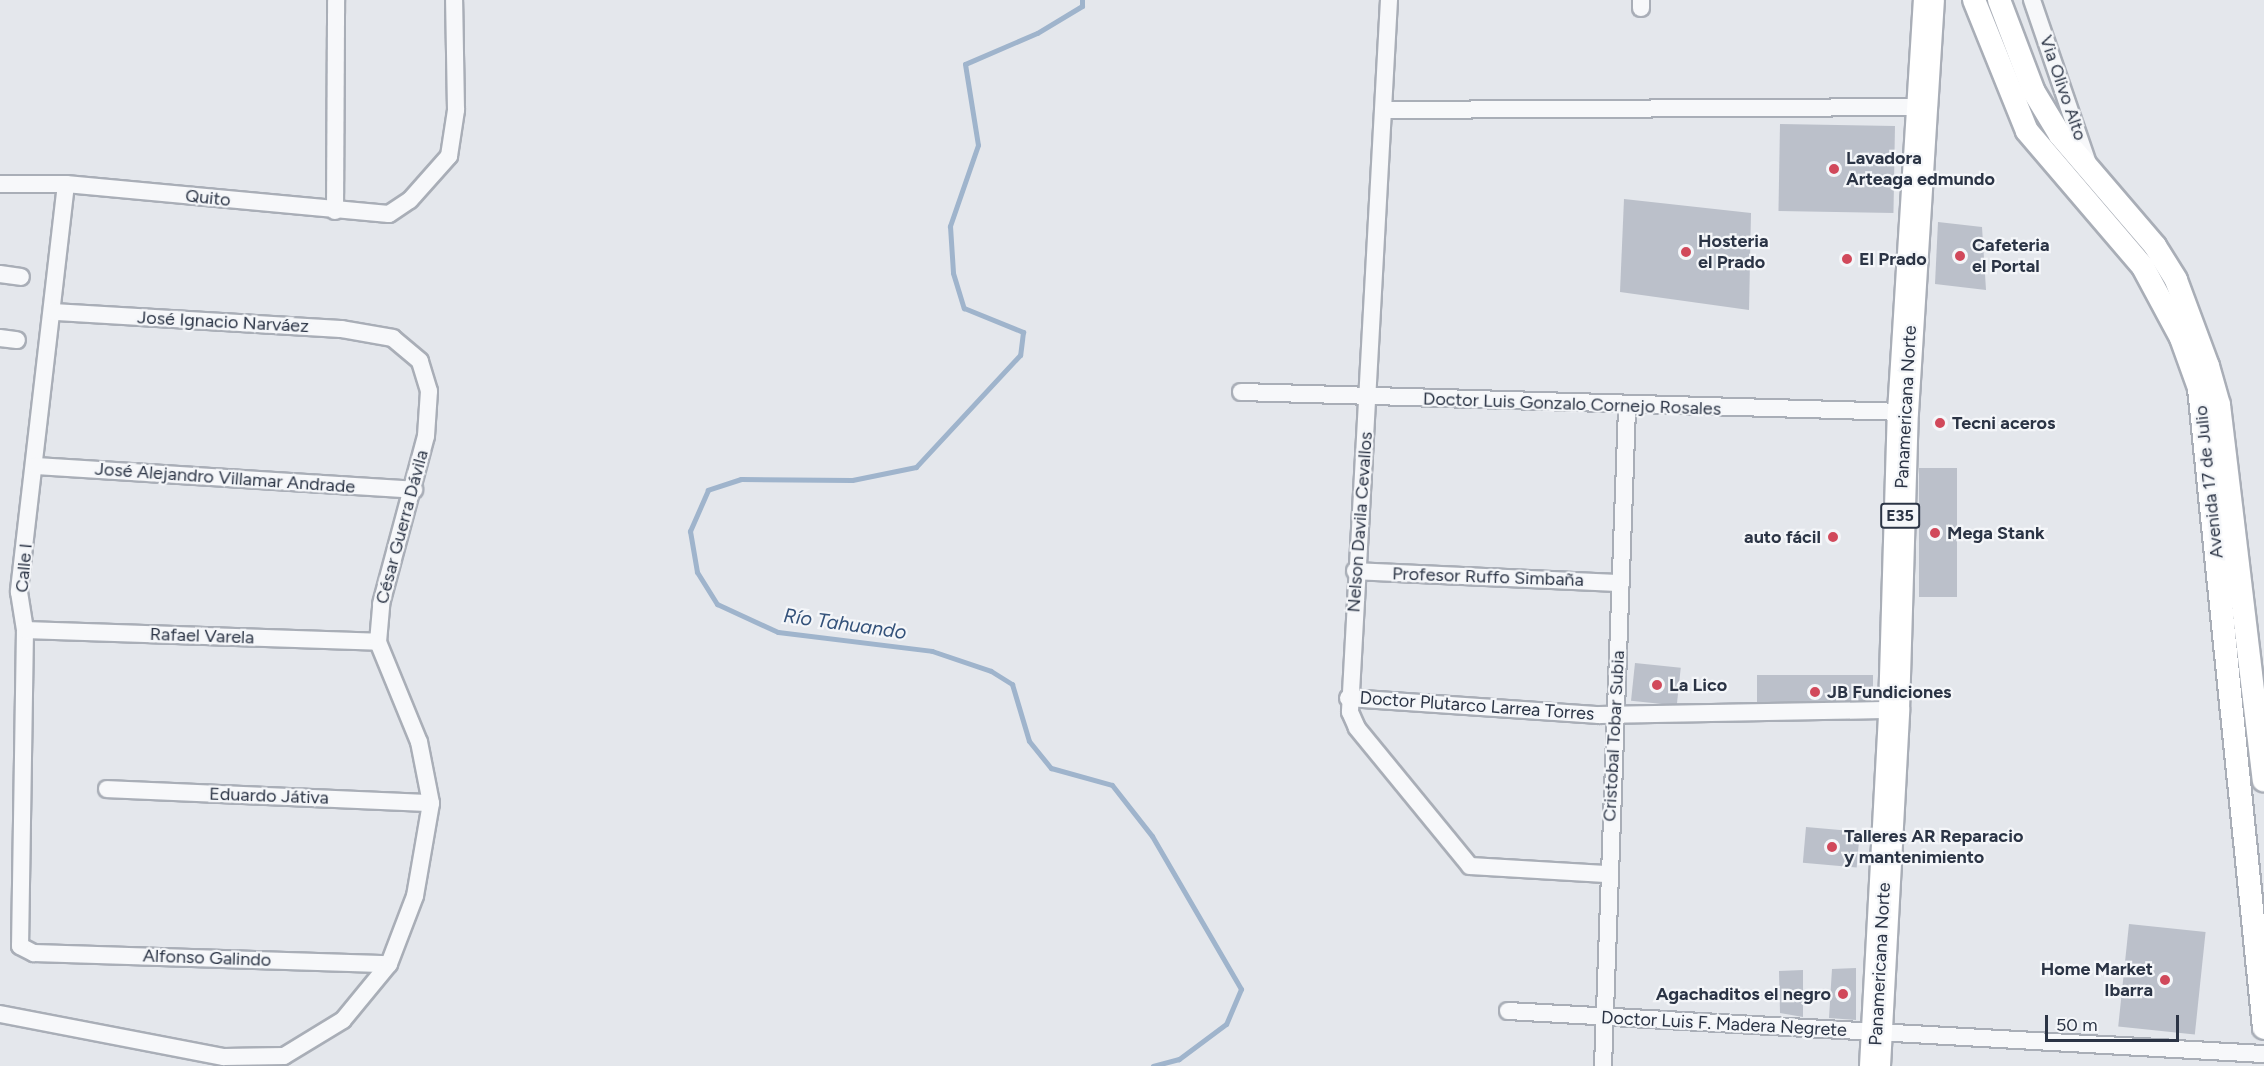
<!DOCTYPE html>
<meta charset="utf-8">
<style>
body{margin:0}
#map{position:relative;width:2264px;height:1066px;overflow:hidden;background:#e4e7ec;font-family:Figtree,sans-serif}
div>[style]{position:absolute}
.stream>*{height:5px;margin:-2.5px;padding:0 2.5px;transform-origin:2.5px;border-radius:2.5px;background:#9fb4cc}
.building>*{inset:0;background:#bbc0ca;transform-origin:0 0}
.roads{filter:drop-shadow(2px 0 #a9aeb7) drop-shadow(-2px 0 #a9aeb7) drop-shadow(0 2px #a9aeb7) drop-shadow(0 -2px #a9aeb7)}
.street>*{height:16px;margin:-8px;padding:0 8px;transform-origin:8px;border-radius:8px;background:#f7f8fa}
.secondary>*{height:22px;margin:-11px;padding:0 11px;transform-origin:11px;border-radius:11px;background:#fff}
.highway>*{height:30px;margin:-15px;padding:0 15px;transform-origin:15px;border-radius:15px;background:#fff}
.dots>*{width:16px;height:16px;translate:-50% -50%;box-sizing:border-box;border:3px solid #f4f6f9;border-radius:50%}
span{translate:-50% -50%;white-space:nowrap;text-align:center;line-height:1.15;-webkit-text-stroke:4.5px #f4f6f9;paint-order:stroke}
.shield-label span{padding:2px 4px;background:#f4f6f9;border:2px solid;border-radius:4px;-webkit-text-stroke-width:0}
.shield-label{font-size:16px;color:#2b3445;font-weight:700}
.street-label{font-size:18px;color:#2b3445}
.poi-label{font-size:18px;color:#2b3445;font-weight:700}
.left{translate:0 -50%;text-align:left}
.right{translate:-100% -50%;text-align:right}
.water-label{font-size:20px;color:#34527a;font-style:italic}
.scale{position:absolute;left:2045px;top:1015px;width:134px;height:27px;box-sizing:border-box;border:3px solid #2b3445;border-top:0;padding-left:8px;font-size:18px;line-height:21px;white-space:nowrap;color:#2b3445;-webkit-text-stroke:4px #f4f6f9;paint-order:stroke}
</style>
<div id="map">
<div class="stream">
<i style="left:1082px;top:0;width:6px;rotate:90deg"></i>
<i style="left:1082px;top:6px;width:52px;rotate:149deg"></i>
<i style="left:1037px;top:33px;width:78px;rotate:156.7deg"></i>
<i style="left:965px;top:64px;width:82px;rotate:80.9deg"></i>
<i style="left:978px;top:145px;width:86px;rotate:109.1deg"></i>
<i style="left:950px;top:226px;width:47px;rotate:86.3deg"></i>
<i style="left:953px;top:273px;width:37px;rotate:73deg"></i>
<i style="left:964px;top:308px;width:64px;rotate:22.1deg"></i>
<i style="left:1023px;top:332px;width:23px;rotate:97deg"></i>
<i style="left:1020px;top:355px;width:153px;rotate:132.9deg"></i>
<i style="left:916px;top:467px;width:65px;rotate:168.5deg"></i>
<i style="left:852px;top:480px;width:111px;rotate:-179.5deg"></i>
<i style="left:741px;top:479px;width:35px;rotate:162deg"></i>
<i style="left:708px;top:490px;width:45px;rotate:113.7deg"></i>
<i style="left:690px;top:531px;width:42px;rotate:80.3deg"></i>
<i style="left:697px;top:572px;width:38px;rotate:58deg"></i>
<i style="left:717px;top:604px;width:67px;rotate:24.7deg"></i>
<i style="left:778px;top:632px;width:155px;rotate:7deg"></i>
<i style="left:932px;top:651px;width:62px;rotate:18.7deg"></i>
<i style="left:991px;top:671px;width:25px;rotate:32deg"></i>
<i style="left:1012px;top:684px;width:59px;rotate:73.4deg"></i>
<i style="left:1029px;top:741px;width:35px;rotate:51deg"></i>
<i style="left:1051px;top:768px;width:63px;rotate:15.6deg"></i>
<i style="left:1112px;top:785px;width:65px;rotate:51.9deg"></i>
<i style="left:1152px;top:836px;width:177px;rotate:59.8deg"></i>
<i style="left:1241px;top:989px;width:38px;rotate:113deg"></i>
<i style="left:1226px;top:1024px;width:59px;rotate:143.3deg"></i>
<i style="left:1179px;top:1059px;width:27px;rotate:165deg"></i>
</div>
<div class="building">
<i style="left:1780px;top:124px;width:115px;height:87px;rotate:1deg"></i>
<i style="clip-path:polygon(1624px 199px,1751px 213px,1749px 310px,1620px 292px)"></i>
<i style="clip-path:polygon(1938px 222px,1982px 227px,1986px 290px,1935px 284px)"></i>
<i style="left:1919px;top:468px;width:38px;height:129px"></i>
<i style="left:1635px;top:663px;width:46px;height:38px;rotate:6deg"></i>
<i style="left:1757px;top:675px;width:116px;height:27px"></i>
<i style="left:1806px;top:827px;width:54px;height:36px;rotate:5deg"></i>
<i style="left:2129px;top:924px;width:77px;height:103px;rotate:6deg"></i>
<i style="clip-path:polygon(1856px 968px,1856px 1020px,1829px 1018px,1832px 969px)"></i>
<i style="clip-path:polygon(1803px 970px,1803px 1017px,1780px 1013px,1779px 971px)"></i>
</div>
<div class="roads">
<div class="street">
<i style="left:1389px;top:0;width:713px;rotate:93.14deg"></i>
<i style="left:1350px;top:712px;width:17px;rotate:66deg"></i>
<i style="left:1357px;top:728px;width:178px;rotate:50.7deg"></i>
<i style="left:1470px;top:866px;width:136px;rotate:3.4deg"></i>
<i style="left:2032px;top:0;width:173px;rotate:71.1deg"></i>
<i style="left:1641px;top:8px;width:8px;rotate:-90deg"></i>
<i style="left:1384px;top:110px;width:538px;rotate:-0.32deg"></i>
<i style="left:0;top:184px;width:66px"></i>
<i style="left:66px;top:184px;width:324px;rotate:5.3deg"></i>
<i style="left:389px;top:214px;width:25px;rotate:-34deg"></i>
<i style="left:410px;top:200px;width:59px;rotate:-48.4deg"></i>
<i style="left:449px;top:156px;width:47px;rotate:-81.3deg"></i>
<i style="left:456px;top:110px;width:110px;rotate:-91deg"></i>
<i style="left:66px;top:184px;width:411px;rotate:96.6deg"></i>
<i style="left:19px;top:592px;width:38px;rotate:81deg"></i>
<i style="left:25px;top:630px;width:316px;rotate:90.9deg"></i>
<i style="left:20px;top:946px;width:16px;rotate:27deg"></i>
<i style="left:34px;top:953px;width:355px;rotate:1.8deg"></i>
<i style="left:335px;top:211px;width:211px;rotate:-89.7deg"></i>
<i style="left:0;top:274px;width:21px;rotate:8deg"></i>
<i style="left:0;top:338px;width:17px;rotate:7deg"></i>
<i style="left:1241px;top:392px;width:662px;rotate:1.73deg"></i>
<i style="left:36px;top:466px;width:379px;rotate:3.6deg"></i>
<i style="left:1355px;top:571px;width:266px;rotate:2.6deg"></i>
<i style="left:25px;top:630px;width:353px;rotate:1.9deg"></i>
<i style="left:1348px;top:698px;width:252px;rotate:3.9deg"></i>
<i style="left:1599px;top:715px;width:295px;rotate:-1deg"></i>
<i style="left:107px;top:789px;width:324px;rotate:2.5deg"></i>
<i style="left:1508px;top:1011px;width:757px;rotate:3.26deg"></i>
<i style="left:0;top:1014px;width:228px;rotate:10.9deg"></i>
<i style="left:224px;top:1057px;width:60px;rotate:-1deg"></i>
<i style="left:284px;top:1056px;width:69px;rotate:-31.4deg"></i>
<i style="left:343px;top:1020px;width:72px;rotate:-50.6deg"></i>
<i style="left:389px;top:964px;width:73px;rotate:-69.1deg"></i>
<i style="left:415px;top:896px;width:94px;rotate:-80.2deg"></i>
<i style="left:431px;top:803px;width:62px;rotate:-101.1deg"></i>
<i style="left:419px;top:742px;width:108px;rotate:-112.3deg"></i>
<i style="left:378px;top:642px;width:38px;rotate:-85deg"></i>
<i style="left:381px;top:604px;width:174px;rotate:-75deg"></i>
<i style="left:426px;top:436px;width:45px;rotate:-86.2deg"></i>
<i style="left:429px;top:391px;width:31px;rotate:-107deg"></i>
<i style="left:420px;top:361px;width:35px;rotate:-140deg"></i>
<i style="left:393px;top:338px;width:53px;rotate:-170.2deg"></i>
<i style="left:341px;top:329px;width:289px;rotate:-176.6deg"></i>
<i style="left:1603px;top:1066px;width:659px;rotate:-87.91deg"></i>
</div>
<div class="secondary">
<i style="left:1974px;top:0;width:141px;rotate:68deg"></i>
<i style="left:2027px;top:131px;width:179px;rotate:49.5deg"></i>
<i style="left:2143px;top:267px;width:81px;rotate:61.8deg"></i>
<i style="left:2181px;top:338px;width:53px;rotate:70.2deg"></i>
<i style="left:2199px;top:388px;width:643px;rotate:84.2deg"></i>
<i style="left:1999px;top:0;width:98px;rotate:69.2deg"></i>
<i style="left:2034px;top:92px;width:50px;rotate:58.8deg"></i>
<i style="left:2060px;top:135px;width:146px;rotate:49.4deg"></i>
<i style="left:2155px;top:246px;width:40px;rotate:58deg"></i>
<i style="left:2176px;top:280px;width:92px;rotate:69.6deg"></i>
<i style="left:2208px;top:366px;width:41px;rotate:74.2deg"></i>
<i style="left:2219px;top:405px;width:378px;rotate:83.2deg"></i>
</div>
<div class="highway">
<i style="left:1875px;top:1066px;width:357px;rotate:-86.9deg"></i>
<i style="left:1894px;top:710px;width:298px;rotate:-88.3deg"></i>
<i style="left:1903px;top:412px;width:413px;rotate:-86.4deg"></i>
</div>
</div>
<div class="dots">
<i style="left:1834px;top:169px;background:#d1495b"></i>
<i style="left:1686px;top:252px;background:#d1495b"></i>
<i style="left:1960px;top:256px;background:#d1495b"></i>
<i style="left:1847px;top:259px;background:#d1495b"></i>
<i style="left:1940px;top:423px;background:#d1495b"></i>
<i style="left:1935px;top:533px;background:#d1495b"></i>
<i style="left:1833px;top:537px;background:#d1495b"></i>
<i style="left:1657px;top:685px;background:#d1495b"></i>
<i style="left:1815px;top:692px;background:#d1495b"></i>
<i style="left:1832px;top:847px;background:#d1495b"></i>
<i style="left:2165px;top:980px;background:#d1495b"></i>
<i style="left:1843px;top:994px;background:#d1495b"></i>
</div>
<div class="shield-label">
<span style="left:1900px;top:516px">E35</span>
</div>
<div class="street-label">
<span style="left:2063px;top:88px;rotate:71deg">Via Olivo Alto</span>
<span style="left:208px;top:198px;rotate:6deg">Quito</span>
<span style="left:223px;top:322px;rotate:3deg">José Ignacio Narváez</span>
<span style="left:1572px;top:404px;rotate:2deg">Doctor Luis Gonzalo Cornejo Rosales</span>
<span style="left:1906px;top:407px;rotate:-87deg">Panamericana Norte</span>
<span style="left:225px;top:478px;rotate:4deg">José Alejandro Villamar Andrade</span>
<span style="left:2209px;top:482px;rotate:-96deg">Avenida 17 de Julio</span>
<span style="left:1360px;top:522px;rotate:-86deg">Nelson Davila Cevallos</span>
<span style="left:402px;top:527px;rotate:-75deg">César Guerra Dávila</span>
<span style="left:24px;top:568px;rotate:-85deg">Calle I</span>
<span style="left:1488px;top:577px;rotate:2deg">Profesor Ruffo Simbaña</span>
<span style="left:202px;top:636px;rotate:2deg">Rafael Varela</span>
<span style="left:1477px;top:706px;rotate:4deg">Doctor Plutarco Larrea Torres</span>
<span style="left:1614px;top:736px;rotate:-87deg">Cristobal Tobar Subia</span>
<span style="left:269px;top:796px;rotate:2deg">Eduardo Játiva</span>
<span style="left:207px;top:958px;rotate:2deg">Alfonso Galindo</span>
<span style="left:1880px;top:964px;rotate:-87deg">Panamericana Norte</span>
<span style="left:1724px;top:1024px;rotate:3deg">Doctor Luis F. Madera Negrete</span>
</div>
<div class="poi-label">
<span class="left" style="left:1846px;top:169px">Lavadora<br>Arteaga edmundo</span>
<span class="left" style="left:1698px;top:252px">Hosteria<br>el Prado</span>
<span class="left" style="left:1972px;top:256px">Cafeteria<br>el Portal</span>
<span class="left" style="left:1859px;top:259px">El Prado</span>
<span class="left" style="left:1952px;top:423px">Tecni aceros</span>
<span class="left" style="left:1947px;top:533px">Mega Stank</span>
<span class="right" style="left:1821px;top:537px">auto fácil</span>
<span class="left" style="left:1669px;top:685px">La Lico</span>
<span class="left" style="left:1827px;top:692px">JB Fundiciones</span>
<span class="left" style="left:1844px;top:847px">Talleres AR Reparacio<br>y mantenimiento</span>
<span class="right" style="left:2153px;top:980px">Home Market<br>Ibarra</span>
<span class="right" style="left:1831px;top:994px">Agachaditos el negro</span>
</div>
<div class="water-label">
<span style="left:845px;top:624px;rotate:8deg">Río Tahuando</span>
</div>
<div class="scale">50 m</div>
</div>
